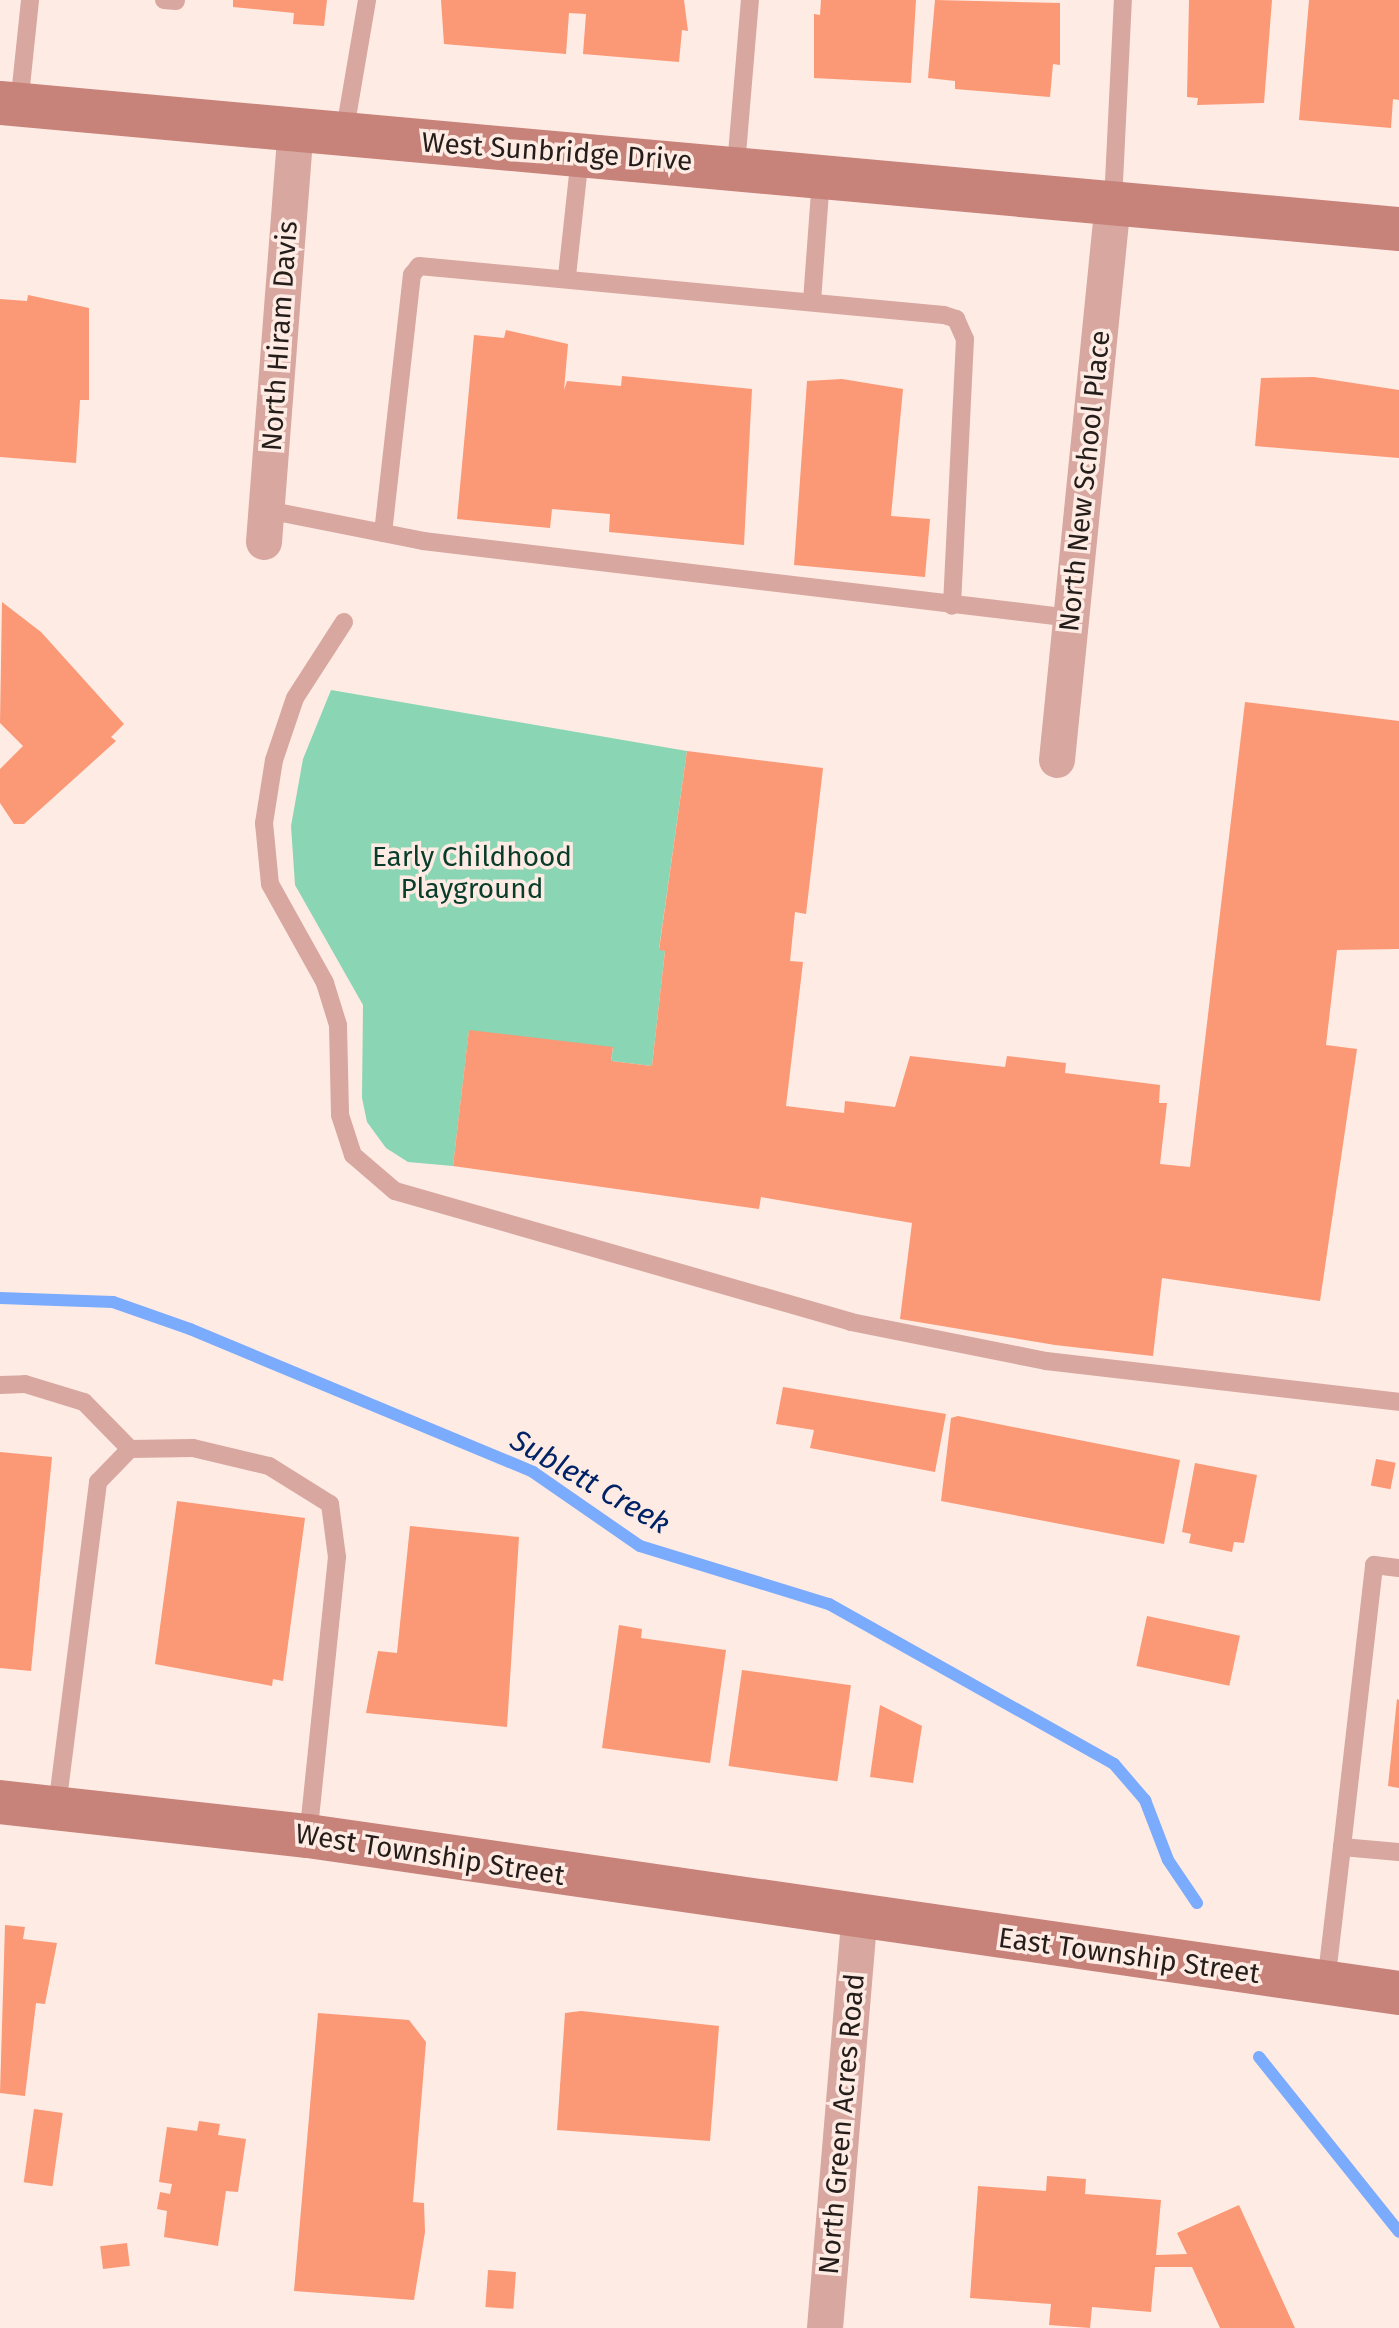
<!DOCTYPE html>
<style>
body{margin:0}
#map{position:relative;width:1399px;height:2328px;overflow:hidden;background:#feebe4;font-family:"Fira Sans",sans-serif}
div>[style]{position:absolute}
.green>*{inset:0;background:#8ad5b3}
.stream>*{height:12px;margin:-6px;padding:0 6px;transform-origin:6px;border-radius:6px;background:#7babfc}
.building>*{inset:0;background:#fb9875;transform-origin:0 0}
.lane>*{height:18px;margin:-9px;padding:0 9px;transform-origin:9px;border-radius:9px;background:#d7a7a0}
.street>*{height:36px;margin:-18px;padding:0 18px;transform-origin:18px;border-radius:18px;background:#d7a7a0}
.secondary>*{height:44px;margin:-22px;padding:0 22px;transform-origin:22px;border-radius:22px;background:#c7827a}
span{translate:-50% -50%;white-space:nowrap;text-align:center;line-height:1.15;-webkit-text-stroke:7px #feebe4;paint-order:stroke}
.street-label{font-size:28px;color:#251d1a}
.park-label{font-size:28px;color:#073d2a}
.water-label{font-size:30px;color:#026;font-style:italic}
</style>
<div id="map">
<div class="green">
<i style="clip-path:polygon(331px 690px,687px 751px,659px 949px,665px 951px,652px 1066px,611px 1061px,613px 1048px,469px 1031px,453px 1166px,408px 1162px,386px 1148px,367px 1122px,362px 1098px,363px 1005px,295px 885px,291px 826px,303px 759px)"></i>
</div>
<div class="stream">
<i style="left:0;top:1298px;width:113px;rotate:2deg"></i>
<i style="left:113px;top:1302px;width:82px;rotate:19.3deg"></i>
<i style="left:190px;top:1329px;width:372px;rotate:22.6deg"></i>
<i style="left:533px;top:1472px;width:130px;rotate:34.7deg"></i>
<i style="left:640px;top:1546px;width:198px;rotate:17.1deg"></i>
<i style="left:829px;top:1604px;width:327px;rotate:29.3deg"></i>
<i style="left:1114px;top:1764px;width:48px;rotate:49.3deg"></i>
<i style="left:1145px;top:1800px;width:64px;rotate:69deg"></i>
<i style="left:1168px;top:1860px;width:52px;rotate:56deg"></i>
<i style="left:1259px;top:2057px;width:224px;rotate:51.3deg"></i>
</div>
<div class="building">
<i style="clip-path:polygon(233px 0,327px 0,324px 26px,293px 24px,294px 13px,233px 7px)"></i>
<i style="clip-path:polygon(441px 0,684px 0,688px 31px,682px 30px,679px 62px,583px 54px,586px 14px,569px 13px,566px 54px,444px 44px)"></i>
<i style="clip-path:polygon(821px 0,916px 0,911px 83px,814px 78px,814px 14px,820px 15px)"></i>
<i style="clip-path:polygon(935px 0,1060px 3px,1060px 65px,1053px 64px,1050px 97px,955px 89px,955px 81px,928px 78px)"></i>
<i style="clip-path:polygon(1189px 0,1272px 0,1264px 103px,1197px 105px,1198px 98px,1187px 97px)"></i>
<i style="clip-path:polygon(1309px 0,1399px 0,1399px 100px,1393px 99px,1391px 128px,1299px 120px)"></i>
<i style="clip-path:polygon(28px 295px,89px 308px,89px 400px,80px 400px,76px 463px,0 457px,0 299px,27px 301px)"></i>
<i style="clip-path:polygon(506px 330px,568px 344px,564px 390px,567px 381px,621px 386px,622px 376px,752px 389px,744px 545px,609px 532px,610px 514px,552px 509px,550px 528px,457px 519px,474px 335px,504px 338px)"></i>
<i style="clip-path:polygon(1314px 377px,1399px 390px,1399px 458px,1255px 446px,1261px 378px)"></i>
<i style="clip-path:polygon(842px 379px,903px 389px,891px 516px,930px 519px,925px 577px,794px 565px,807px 381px)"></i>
<i style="clip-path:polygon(2px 602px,41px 632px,124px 724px,111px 737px,116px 741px,24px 824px,14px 824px,0 803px,0 769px,23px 746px,0 723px)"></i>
<i style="clip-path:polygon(1245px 702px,1399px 721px,1399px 949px,1337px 950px,1326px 1045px,1357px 1049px,1320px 1301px,1162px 1278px,1153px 1356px,1055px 1345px,900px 1319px,912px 1223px,761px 1197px,759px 1209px,453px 1166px,469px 1030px,613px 1047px,611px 1061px,652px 1066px,665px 951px,659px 950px,687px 751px,823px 768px,806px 914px,795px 912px,790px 961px,803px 962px,786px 1106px,844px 1113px,845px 1101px,895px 1107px,910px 1056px,1005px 1067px,1007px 1056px,1066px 1063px,1065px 1073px,1160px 1085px,1159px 1103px,1167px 1103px,1160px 1164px,1190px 1167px)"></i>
<i style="clip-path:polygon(783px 1387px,946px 1414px,935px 1472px,810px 1448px,814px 1430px,776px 1424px)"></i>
<i style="clip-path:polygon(958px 1416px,1180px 1460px,1164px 1544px,941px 1501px,951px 1418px)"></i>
<i style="clip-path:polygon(0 1452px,52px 1457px,31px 1671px,0 1668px)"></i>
<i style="left:1376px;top:1459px;width:20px;height:27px;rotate:11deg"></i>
<i style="clip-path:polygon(1195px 1463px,1257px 1475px,1244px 1543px,1234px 1542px,1232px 1552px,1189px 1543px,1191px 1534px,1182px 1532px)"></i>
<i style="clip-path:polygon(177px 1501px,305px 1518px,283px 1681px,273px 1679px,272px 1686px,155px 1664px)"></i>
<i style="clip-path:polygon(410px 1526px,519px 1537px,507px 1727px,366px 1713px,378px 1651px,397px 1653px)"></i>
<i style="left:1147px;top:1616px;width:95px;height:51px;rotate:12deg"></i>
<i style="clip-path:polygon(619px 1625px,642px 1629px,641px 1638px,726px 1650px,710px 1763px,602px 1748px)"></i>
<i style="left:742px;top:1670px;width:110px;height:97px;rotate:8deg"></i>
<i style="clip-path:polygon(1397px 1699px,1399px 1700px,1399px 1788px,1388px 1786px)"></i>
<i style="clip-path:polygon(880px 1705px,922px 1726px,913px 1783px,870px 1777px)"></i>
<i style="clip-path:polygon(5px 1925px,25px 1927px,23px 1939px,57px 1943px,45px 2004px,36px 2003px,25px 2096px,0 2093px)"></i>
<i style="clip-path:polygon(581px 2011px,719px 2026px,710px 2141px,557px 2130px,565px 2013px)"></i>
<i style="clip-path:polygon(318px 2013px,409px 2020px,426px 2042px,413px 2202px,424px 2203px,425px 2232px,414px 2300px,294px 2291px)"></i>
<i style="left:34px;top:2109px;width:29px;height:74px;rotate:8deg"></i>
<i style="clip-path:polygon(199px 2121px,220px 2124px,218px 2135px,246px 2139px,238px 2192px,226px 2191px,218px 2246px,164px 2237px,167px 2211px,157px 2209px,160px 2192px,170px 2194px,172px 2184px,159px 2182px,167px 2127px,197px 2131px)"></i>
<i style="clip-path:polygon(1047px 2176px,1086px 2179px,1085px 2194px,1161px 2200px,1156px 2255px,1187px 2254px,1177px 2233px,1239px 2205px,1295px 2328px,1220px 2328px,1192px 2267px,1155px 2267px,1151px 2312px,1092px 2307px,1090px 2328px,1049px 2325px,1051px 2304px,970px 2298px,978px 2186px,1046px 2191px)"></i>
<i style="left:127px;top:2243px;width:23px;height:27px;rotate:83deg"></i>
<i style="left:488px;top:2270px;width:28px;height:37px;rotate:4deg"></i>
</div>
<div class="lane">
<i style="left:164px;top:0;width:12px;rotate:5deg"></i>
<i style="left:19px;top:105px;width:106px;rotate:-84deg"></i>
<i style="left:344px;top:135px;width:137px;rotate:-80.3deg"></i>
<i style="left:736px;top:166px;width:167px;rotate:-85.2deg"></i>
<i style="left:1113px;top:202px;width:202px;rotate:-87.2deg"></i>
<i style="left:567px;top:276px;width:121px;rotate:-83.8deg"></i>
<i style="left:812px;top:301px;width:124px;rotate:-85.8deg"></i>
<i style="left:267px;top:510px;width:159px;rotate:11.2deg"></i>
<i style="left:423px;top:541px;width:654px;rotate:6.77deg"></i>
<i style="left:383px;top:533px;width:260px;rotate:-83.6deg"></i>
<i style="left:412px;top:275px;width:11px;rotate:-52deg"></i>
<i style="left:419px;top:266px;width:527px;rotate:5.33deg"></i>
<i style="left:944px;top:315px;width:13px;rotate:18deg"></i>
<i style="left:956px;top:319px;width:22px;rotate:66deg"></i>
<i style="left:965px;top:339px;width:267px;rotate:92.8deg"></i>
<i style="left:344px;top:622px;width:90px;rotate:122.8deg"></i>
<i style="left:295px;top:698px;width:65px;rotate:108.7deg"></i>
<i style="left:274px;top:760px;width:64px;rotate:99deg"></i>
<i style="left:264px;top:823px;width:61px;rotate:84.4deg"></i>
<i style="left:270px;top:884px;width:113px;rotate:60.9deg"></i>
<i style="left:325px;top:983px;width:44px;rotate:72.8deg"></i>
<i style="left:338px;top:1025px;width:90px;rotate:88.7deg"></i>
<i style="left:340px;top:1115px;width:42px;rotate:72deg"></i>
<i style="left:353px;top:1155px;width:55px;rotate:40.6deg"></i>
<i style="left:395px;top:1191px;width:474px;rotate:16deg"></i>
<i style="left:851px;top:1322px;width:199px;rotate:11.3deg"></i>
<i style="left:1046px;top:1361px;width:355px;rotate:6.6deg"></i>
<i style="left:0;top:1385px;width:25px;rotate:-2deg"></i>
<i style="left:25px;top:1384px;width:62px;rotate:17deg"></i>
<i style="left:84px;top:1402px;width:66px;rotate:45.6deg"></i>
<i style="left:57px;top:1807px;width:328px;rotate:-82.8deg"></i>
<i style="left:98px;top:1482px;width:46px;rotate:-45.9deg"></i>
<i style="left:130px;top:1449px;width:63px;rotate:-0.9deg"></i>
<i style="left:193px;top:1448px;width:78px;rotate:13.3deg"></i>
<i style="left:269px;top:1466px;width:72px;rotate:31.9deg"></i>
<i style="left:330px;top:1504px;width:53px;rotate:82.5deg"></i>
<i style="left:337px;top:1557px;width:281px;rotate:95.9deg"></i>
<i style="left:1342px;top:1847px;width:284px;rotate:-83.5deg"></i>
<i style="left:1374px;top:1565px;width:25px;rotate:7deg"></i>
<i style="left:1326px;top:1983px;width:137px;rotate:-83.3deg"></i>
<i style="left:1342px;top:1847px;width:57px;rotate:5deg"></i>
</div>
<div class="street">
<i style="left:264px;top:542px;width:413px;rotate:-85.6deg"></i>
<i style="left:1057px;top:760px;width:561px;rotate:-84.27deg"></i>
<i style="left:825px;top:2328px;width:409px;rotate:-85.2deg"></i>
</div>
<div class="secondary">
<i style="left:0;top:103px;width:1405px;rotate:5.15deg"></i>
<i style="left:0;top:1802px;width:310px;rotate:6.3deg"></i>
<i style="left:308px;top:1836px;width:1102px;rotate:8.19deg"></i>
</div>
<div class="street-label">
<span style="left:557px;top:152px;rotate:4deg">West Sunbridge Drive</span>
<span style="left:280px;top:336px;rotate:-86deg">North Hiram Davis</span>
<span style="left:1085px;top:481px;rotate:-84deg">North New School Place</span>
<span style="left:430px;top:1855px;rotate:9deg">West Township Street</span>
<span style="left:1129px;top:1956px;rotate:8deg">East Township Street</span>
<span style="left:842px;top:2124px;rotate:-85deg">North Green Acres Road</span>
</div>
<div class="park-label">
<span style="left:472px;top:873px">Early Childhood<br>Playground</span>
</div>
<div class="water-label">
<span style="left:590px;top:1482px;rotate:30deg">Sublett Creek</span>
</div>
</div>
